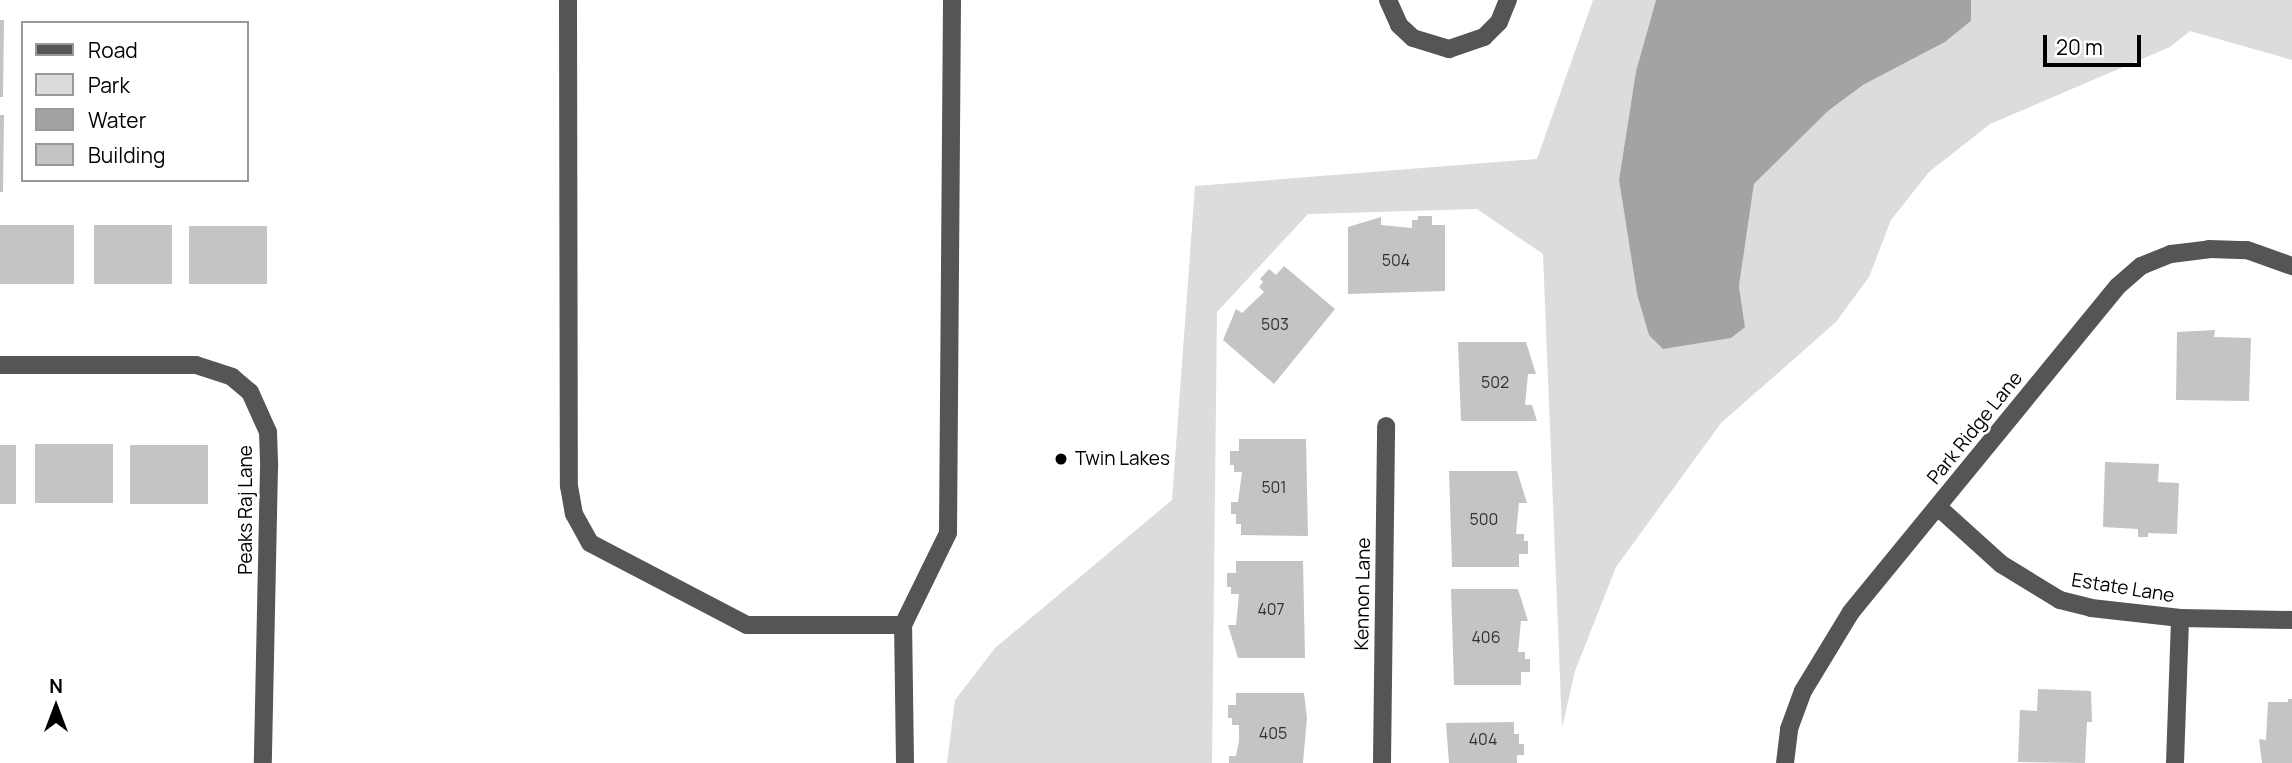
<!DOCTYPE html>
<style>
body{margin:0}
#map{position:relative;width:2292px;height:763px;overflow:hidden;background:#fff;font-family:Manrope,sans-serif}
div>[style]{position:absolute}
.green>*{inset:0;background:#dcdcdc}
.water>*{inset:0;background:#a3a3a3}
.building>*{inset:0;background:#c4c4c4;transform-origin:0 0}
.minor>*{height:18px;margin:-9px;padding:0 9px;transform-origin:9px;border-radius:9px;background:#555}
.dots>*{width:19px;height:19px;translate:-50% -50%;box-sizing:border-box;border:4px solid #fff;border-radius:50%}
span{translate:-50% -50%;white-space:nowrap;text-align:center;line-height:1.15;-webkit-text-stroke:5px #fff;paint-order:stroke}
.number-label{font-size:16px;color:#313131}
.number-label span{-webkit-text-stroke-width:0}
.street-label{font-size:19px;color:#000}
.poi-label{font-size:19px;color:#000}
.left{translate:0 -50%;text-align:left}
.legend{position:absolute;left:21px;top:21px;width:228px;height:161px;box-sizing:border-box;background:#fff;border:2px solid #999;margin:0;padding:9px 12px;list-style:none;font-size:21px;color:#000}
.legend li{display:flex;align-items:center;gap:14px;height:35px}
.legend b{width:35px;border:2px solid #999}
.north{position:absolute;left:21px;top:672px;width:70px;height:70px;-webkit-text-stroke:5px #fff;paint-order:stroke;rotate:0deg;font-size:19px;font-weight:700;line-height:28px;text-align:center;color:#000}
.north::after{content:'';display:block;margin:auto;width:24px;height:32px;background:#000;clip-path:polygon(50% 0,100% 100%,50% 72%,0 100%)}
.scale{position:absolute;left:2043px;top:35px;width:98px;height:32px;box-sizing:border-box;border:4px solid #000;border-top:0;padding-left:9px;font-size:21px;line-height:24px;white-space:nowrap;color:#000;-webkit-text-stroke:5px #fff;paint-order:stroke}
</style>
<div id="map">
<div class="green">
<i style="clip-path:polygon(1593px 0,1656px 0,1636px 71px,1619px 180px,1637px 294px,1745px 327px,1739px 286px,1754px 184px,1828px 111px,1863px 85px,1945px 42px,1971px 21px,1971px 0,2292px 0,2292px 60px,2190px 31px,2170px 47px,1990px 124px,1929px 172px,1891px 220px,1869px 277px,1836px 322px,1721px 423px,1616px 567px,1575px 671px,1562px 728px,1543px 254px,1477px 209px,1308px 214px,1217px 312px,1212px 763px,947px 763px,955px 700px,995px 648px,1172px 500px,1195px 186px,1537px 159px)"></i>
</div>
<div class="water">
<i style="clip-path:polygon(1656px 0,1971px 0,1971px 21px,1945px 42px,1863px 85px,1828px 111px,1754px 184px,1739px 286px,1745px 327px,1731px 338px,1663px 349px,1649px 335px,1637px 294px,1619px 180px,1636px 71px)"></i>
</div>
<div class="building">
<i style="clip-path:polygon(0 20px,4px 20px,3px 97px,0 97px)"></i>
<i style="clip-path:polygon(0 115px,4px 115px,3px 192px,0 192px)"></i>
<i style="clip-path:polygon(1418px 216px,1432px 216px,1432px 225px,1445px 225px,1445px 291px,1348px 294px,1348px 227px,1381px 217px,1381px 225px,1412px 228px,1412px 220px,1418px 220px)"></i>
<i style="left:0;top:225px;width:74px;height:59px"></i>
<i style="left:94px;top:225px;width:78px;height:59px"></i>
<i style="left:189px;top:226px;width:78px;height:58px"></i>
<i style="clip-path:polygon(1284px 266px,1335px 309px,1274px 384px,1223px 340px,1236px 309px,1242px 313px,1264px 292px,1259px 287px,1263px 282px,1260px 279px,1269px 269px,1276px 275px)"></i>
<i style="clip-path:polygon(2215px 330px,2214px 337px,2251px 338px,2249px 401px,2176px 400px,2177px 332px)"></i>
<i style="clip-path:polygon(1458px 342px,1526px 342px,1536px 374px,1528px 374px,1525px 405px,1532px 405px,1537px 421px,1461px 421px)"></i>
<i style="clip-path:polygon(1239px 439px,1306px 439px,1308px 536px,1241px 535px,1241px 524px,1236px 524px,1236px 514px,1231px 514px,1231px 502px,1238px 502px,1242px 472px,1234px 472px,1234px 465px,1230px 465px,1230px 451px,1239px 451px)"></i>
<i style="left:35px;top:444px;width:78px;height:59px"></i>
<i style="left:0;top:445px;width:16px;height:59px"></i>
<i style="left:130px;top:445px;width:78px;height:59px"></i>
<i style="clip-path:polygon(2105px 462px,2159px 464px,2158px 482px,2179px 483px,2177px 534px,2148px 533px,2148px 537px,2138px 537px,2138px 529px,2103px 527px)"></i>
<i style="clip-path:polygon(1449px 471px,1517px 471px,1527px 503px,1519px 503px,1516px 534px,1524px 534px,1524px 541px,1528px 541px,1528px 554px,1519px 554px,1519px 567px,1452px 567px)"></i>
<i style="clip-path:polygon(1236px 561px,1303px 561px,1305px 658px,1238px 658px,1228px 625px,1236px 625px,1239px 594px,1231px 594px,1231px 587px,1227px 587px,1227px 573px,1236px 573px)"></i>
<i style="clip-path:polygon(1451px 589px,1518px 589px,1528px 621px,1521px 621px,1518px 652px,1525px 652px,1525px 659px,1530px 659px,1530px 672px,1521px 672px,1521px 685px,1454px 685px)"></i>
<i style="clip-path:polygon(2038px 689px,2091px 691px,2092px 722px,2087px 722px,2085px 763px,2018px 762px,2020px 710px,2037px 711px)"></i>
<i style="clip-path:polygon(1236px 693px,1304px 693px,1307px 718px,1303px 763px,1229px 763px,1229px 756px,1236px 756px,1239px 741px,1239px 725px,1232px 725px,1232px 718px,1228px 718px,1228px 705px,1236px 705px)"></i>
<i style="clip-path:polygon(2288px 699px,2292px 699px,2292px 763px,2262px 763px,2259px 739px,2266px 740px,2268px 702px,2288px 702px)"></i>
<i style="clip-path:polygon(1514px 722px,1514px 734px,1519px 734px,1519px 744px,1524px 744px,1524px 755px,1517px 755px,1517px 763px,1449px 763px,1446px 723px)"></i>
</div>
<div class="minor">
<i style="left:568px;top:0;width:486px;rotate:89.9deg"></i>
<i style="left:569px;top:486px;width:28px;rotate:80deg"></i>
<i style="left:574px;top:514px;width:33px;rotate:61deg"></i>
<i style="left:590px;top:543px;width:177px;rotate:27.6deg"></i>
<i style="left:747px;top:625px;width:156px"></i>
<i style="left:1388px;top:0;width:27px;rotate:66deg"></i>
<i style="left:1399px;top:25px;width:19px;rotate:43deg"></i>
<i style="left:1413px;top:38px;width:38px;rotate:17deg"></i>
<i style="left:1449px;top:49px;width:37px;rotate:-19deg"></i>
<i style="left:1484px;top:37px;width:21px;rotate:-45deg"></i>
<i style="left:1499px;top:22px;width:24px;rotate:-68deg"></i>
<i style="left:0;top:365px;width:196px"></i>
<i style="left:196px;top:365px;width:38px;rotate:18deg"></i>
<i style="left:232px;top:377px;width:23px;rotate:40deg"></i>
<i style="left:250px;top:392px;width:44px;rotate:65.8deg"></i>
<i style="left:268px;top:432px;width:35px;rotate:88deg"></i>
<i style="left:269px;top:467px;width:296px;rotate:91.2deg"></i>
<i style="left:1938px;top:507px;width:85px;rotate:42.1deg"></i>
<i style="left:2001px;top:564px;width:69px;rotate:31.4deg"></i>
<i style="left:2060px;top:600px;width:32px;rotate:14deg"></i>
<i style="left:2091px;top:608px;width:90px;rotate:6.4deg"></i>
<i style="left:2180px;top:618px;width:112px;rotate:1deg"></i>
<i style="left:905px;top:763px;width:138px;rotate:-90.8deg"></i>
<i style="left:903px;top:625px;width:102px;rotate:-63.9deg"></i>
<i style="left:948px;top:533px;width:533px;rotate:-89.57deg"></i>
<i style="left:1382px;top:763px;width:337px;rotate:-89.3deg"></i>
<i style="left:1785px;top:763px;width:34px;rotate:-83deg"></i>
<i style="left:1789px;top:729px;width:40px;rotate:-69.8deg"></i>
<i style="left:1803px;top:691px;width:92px;rotate:-58.7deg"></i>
<i style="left:1851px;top:612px;width:421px;rotate:-50.7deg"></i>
<i style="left:2118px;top:286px;width:30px;rotate:-41deg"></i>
<i style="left:2141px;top:266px;width:32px;rotate:-22deg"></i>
<i style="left:2171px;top:254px;width:38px;rotate:-7deg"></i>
<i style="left:2209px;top:249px;width:38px;rotate:2deg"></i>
<i style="left:2247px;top:250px;width:48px;rotate:19.6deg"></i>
<i style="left:2175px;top:763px;width:145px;rotate:-88deg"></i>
</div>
<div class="dots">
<i style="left:1061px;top:459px;background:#000"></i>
</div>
<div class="number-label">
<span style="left:1396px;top:260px">504</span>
<span style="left:1275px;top:324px">503</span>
<span style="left:1495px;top:382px">502</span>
<span style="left:1274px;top:487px">501</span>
<span style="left:1484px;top:519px">500</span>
<span style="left:1271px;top:609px">407</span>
<span style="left:1486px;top:637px">406</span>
<span style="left:1273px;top:733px">405</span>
<span style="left:1483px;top:739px">404</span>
</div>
<div class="street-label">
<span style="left:1975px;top:428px;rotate:-51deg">Park Ridge Lane</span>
<span style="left:246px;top:510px;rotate:-90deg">Peaks Raj Lane</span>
<span style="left:2123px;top:588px;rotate:9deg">Estate Lane</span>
<span style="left:1363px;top:594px;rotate:-89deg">Kennon Lane</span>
</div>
<div class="poi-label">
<span class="left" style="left:1075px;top:459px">Twin Lakes</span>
</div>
<ul class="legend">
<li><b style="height:9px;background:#555"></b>Road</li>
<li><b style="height:19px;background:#dcdcdc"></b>Park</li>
<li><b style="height:19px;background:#a3a3a3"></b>Water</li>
<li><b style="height:19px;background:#c4c4c4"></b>Building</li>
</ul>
<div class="north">N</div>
<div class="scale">20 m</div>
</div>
